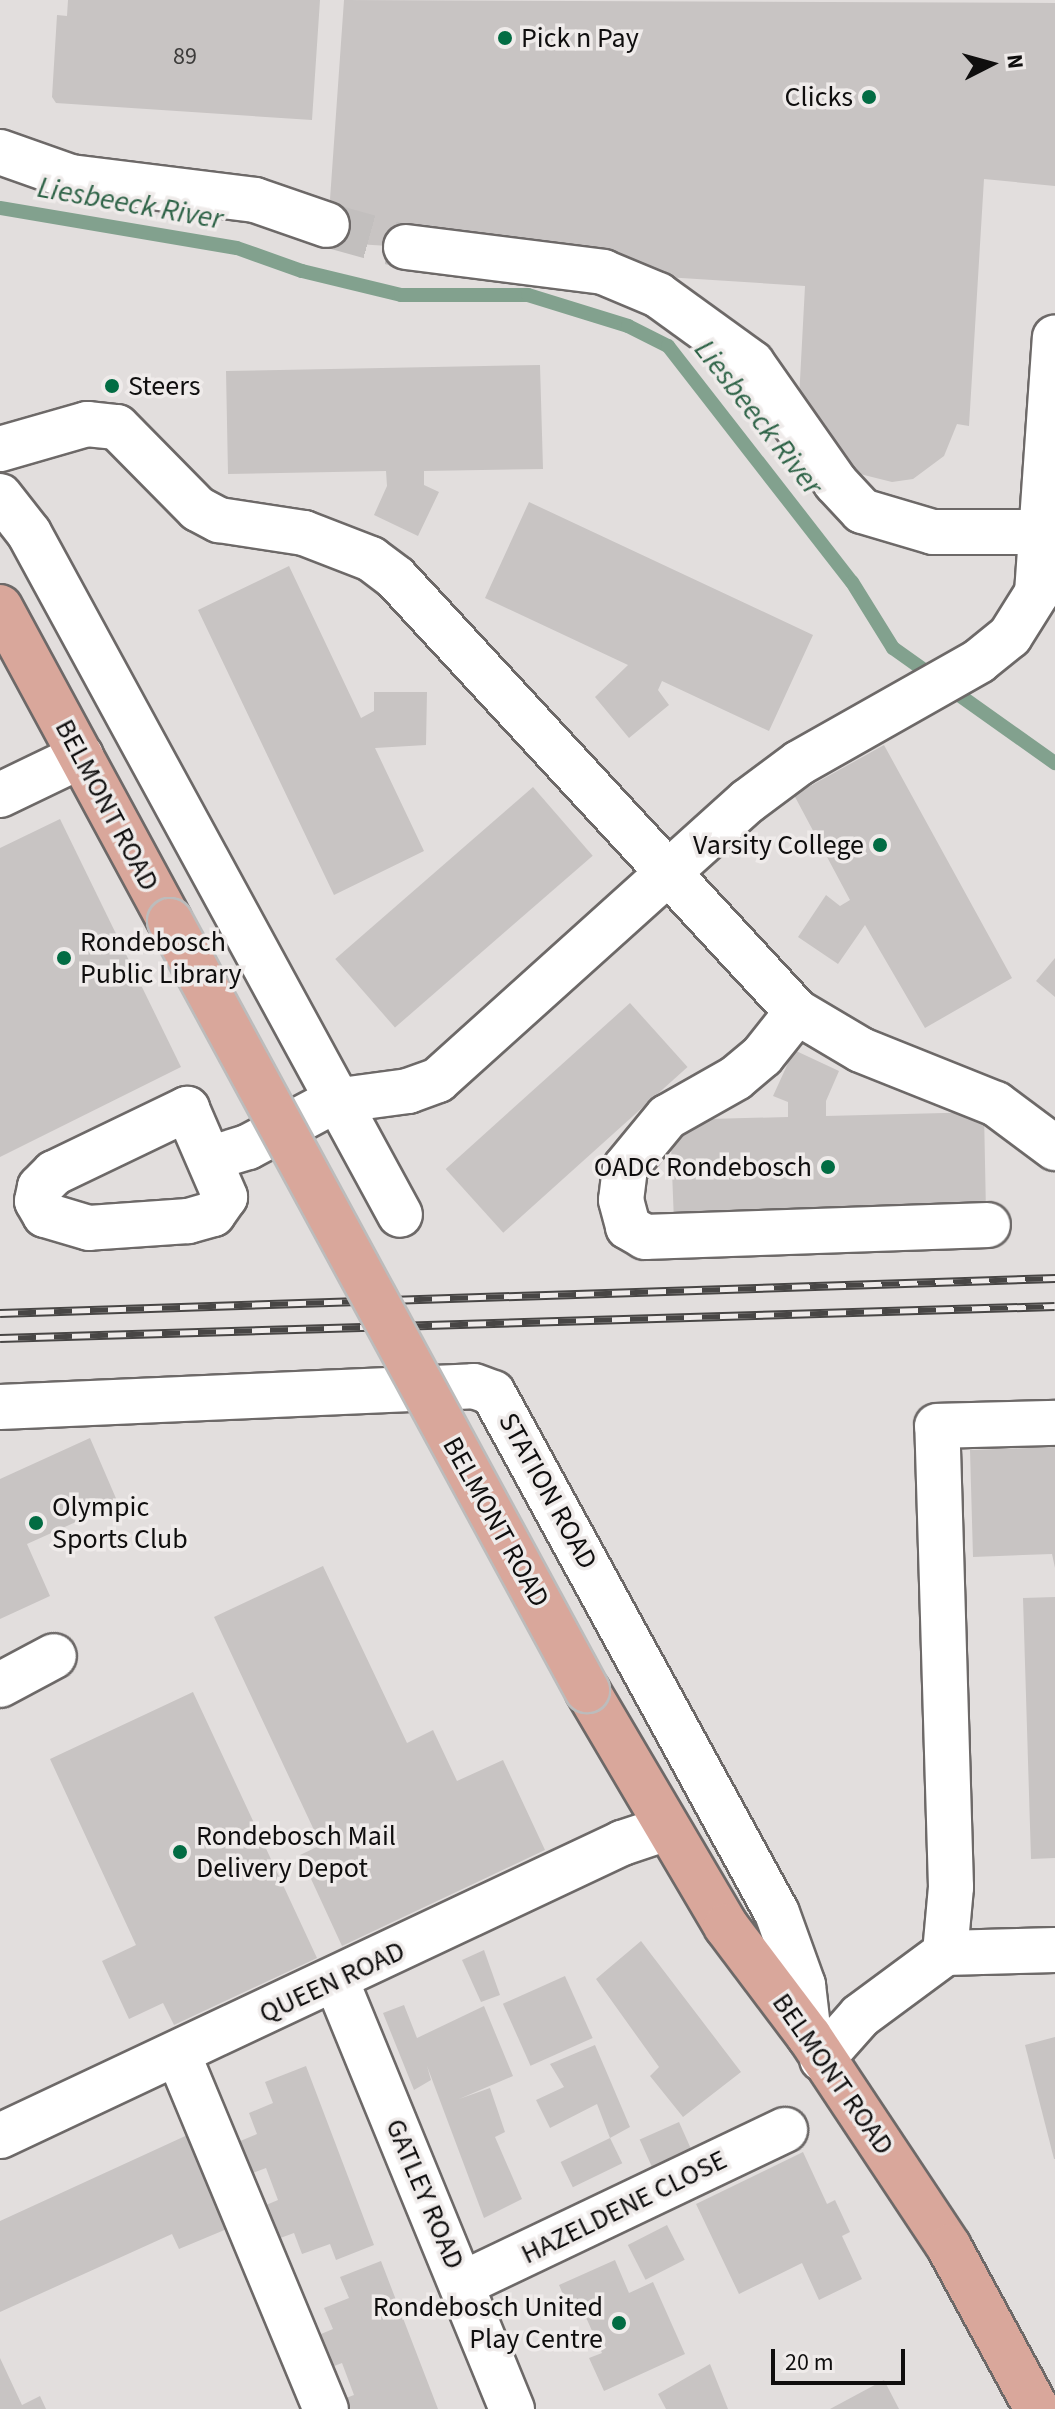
<!DOCTYPE html>
<style>
body{margin:0}
#map{position:relative;width:1055px;height:2409px;overflow:hidden;background:#e2dedd;font-family:"Source Sans 3",sans-serif}
div>[style]{position:absolute}
.stream>*{height:14px;margin:-7px;padding:0 7px;transform-origin:7px;border-radius:7px;background:#82a18e}
.building>*{inset:0;background:#c8c4c3;transform-origin:0 0}
.minor-tunnel>*{height:44px;margin-top:-22px;transform-origin:0;background:repeating-linear-gradient(90deg,#c2bfbe 0 44px,transparent 0 66px)}
.roads{filter:drop-shadow(2px 0 #6d6968) drop-shadow(-2px 0 #6d6968) drop-shadow(0 2px #6d6968) drop-shadow(0 -2px #6d6968)}
.minor>*{height:44px;margin:-22px;padding:0 22px;transform-origin:22px;border-radius:22px;background:#fff}
.major>*{height:44px;margin:-22px;padding:0 22px;transform-origin:22px;border-radius:22px;background:#d9a79b}
.rail>*{height:9px;margin-top:-4.5px;transform-origin:0;background:repeating-linear-gradient(90deg,#efebea 0 18px,#484645 0 36px);box-sizing:border-box;border-block:2px solid #484645}
.bridges{filter:drop-shadow(2px 0 #bcbcbc) drop-shadow(-2px 0 #bcbcbc) drop-shadow(0 2px #bcbcbc) drop-shadow(0 -2px #bcbcbc)}
.major-bridge>*{height:44px;margin:-22px;padding:0 22px;transform-origin:22px;border-radius:22px;background:#d9a79b}
.dots>*{width:22px;height:22px;translate:-50% -50%;box-sizing:border-box;border:4px solid #efebea;border-radius:50%}
span{translate:-50% -50%;white-space:nowrap;text-align:center;line-height:1.15;-webkit-text-stroke:7px #efebea;paint-order:stroke}
.number-label{font-size:24px;color:#3d3c3b}
.number-label span{-webkit-text-stroke-width:0}
.poi-label{font-size:28px;color:#0f0e0e}
.left{translate:0 -50%;text-align:left}
.right{translate:-100% -50%;text-align:right}
.street-label{font-size:28px;color:#0f0e0e}
.water-label{font-size:30px;color:#2e6347;font-style:italic}
.north{position:absolute;left:951px;top:24px;width:80px;height:80px;-webkit-text-stroke:6px #efebea;paint-order:stroke;rotate:84deg;font-size:22px;font-weight:700;line-height:32px;text-align:center;color:#0f0e0e}
.north::after{content:'';display:block;margin:auto;width:28px;height:36px;background:#0f0e0e;clip-path:polygon(50% 0,100% 100%,50% 72%,0 100%)}
.scale{position:absolute;left:771px;top:2349px;width:134px;height:36px;box-sizing:border-box;border:4px solid #0f0e0e;border-top:0;padding-left:10px;font-size:24px;line-height:28px;white-space:nowrap;color:#0f0e0e;-webkit-text-stroke:6px #efebea;paint-order:stroke}
</style>
<div id="map">
<div class="stream">
<i style="left:0;top:208px;width:240px;rotate:9.6deg"></i>
<i style="left:237px;top:248px;width:69px;rotate:19.5deg"></i>
<i style="left:302px;top:271px;width:102px;rotate:13.6deg"></i>
<i style="left:401px;top:295px;width:127px"></i>
<i style="left:528px;top:295px;width:105px;rotate:17.2deg"></i>
<i style="left:628px;top:326px;width:45px;rotate:26.6deg"></i>
<i style="left:668px;top:346px;width:299px;rotate:52.1deg"></i>
<i style="left:852px;top:582px;width:78px;rotate:58.2deg"></i>
<i style="left:893px;top:648px;width:199px;rotate:35.4deg"></i>
</div>
<div class="building">
<i style="clip-path:polygon(68px 0,320px 0,312px 120px,56px 103px,52px 97px,57px 15px,67px 16px)"></i>
<i style="clip-path:polygon(344px 0,1055px 3px,1055px 186px,984px 179px,969px 426px,957px 424px,944px 456px,913px 479px,892px 482px,856px 473px,825px 442px,821px 420px,798px 418px,805px 286px,618px 274px,618px 261px,327px 242px)"></i>
<i style="clip-path:polygon(540px 365px,543px 469px,424px 471px,424px 485px,439px 492px,418px 536px,374px 515px,387px 486px,386px 471px,228px 474px,226px 371px)"></i>
<i style="clip-path:polygon(529px 502px,813px 635px,769px 731px,662px 681px,658px 690px,669px 705px,629px 738px,595px 697px,628px 665px,485px 598px)"></i>
<i style="clip-path:polygon(289px 566px,361px 718px,374px 711px,374px 692px,427px 692px,426px 745px,375px 748px,424px 851px,334px 895px,198px 610px)"></i>
<i style="clip-path:polygon(884px 745px,1012px 978px,925px 1028px,865px 925px,838px 964px,798px 937px,826px 895px,840px 906px,850px 900px,794px 795px)"></i>
<i style="left:533px;top:787px;width:91px;height:262px;rotate:49deg"></i>
<i style="clip-path:polygon(60px 819px,181px 1067px,0 1157px,0 848px)"></i>
<i style="clip-path:polygon(1055px 958px,1055px 997px,1036px 981px)"></i>
<i style="left:630px;top:1003px;width:86px;height:248px;rotate:48deg"></i>
<i style="clip-path:polygon(794px 1050px,839px 1071px,826px 1101px,826px 1116px,984px 1112px,986px 1213px,674px 1222px,670px 1120px,788px 1117px,788px 1102px,773px 1096px)"></i>
<i style="clip-path:polygon(90px 1438px,118px 1503px,27px 1544px,50px 1596px,0 1619px,0 1479px)"></i>
<i style="clip-path:polygon(1055px 1447px,1055px 1568px,1052px 1554px,973px 1557px,970px 1450px)"></i>
<i style="clip-path:polygon(323px 1566px,407px 1743px,433px 1730px,457px 1781px,503px 1760px,545px 1850px,342px 1946px,300px 1855px,321px 1845px,214px 1617px)"></i>
<i style="clip-path:polygon(1055px 1597px,1055px 1858px,1031px 1859px,1023px 1598px)"></i>
<i style="clip-path:polygon(193px 1692px,317px 1958px,174px 2025px,163px 2003px,129px 2019px,102px 1961px,136px 1945px,50px 1759px)"></i>
<i style="clip-path:polygon(641px 1941px,741px 2072px,683px 2117px,650px 2076px,659px 2067px,596px 1979px)"></i>
<i style="clip-path:polygon(484px 1950px,500px 1995px,481px 2002px,462px 1960px)"></i>
<i style="left:565px;top:1976px;width:68px;height:68px;rotate:66deg"></i>
<i style="clip-path:polygon(404px 2005px,417px 2038px,484px 2006px,513px 2076px,459px 2099px,490px 2088px,505px 2132px,495px 2137px,522px 2199px,484px 2218px,427px 2066px,431px 2080px,414px 2090px,383px 2013px)"></i>
<i style="clip-path:polygon(1055px 2037px,1055px 2159px,1054px 2159px,1025px 2045px)"></i>
<i style="clip-path:polygon(595px 2045px,630px 2127px,610px 2138px,597px 2104px,550px 2128px,536px 2100px,564px 2087px,550px 2064px)"></i>
<i style="clip-path:polygon(306px 2066px,374px 2245px,336px 2260px,330px 2244px,302px 2254px,294px 2233px,272px 2241px,259px 2208px,278px 2200px,266px 2168px,245px 2176px,233px 2144px,257px 2134px,249px 2113px,273px 2103px,265px 2082px)"></i>
<i style="left:679px;top:2122px;width:42px;height:43px;rotate:66deg"></i>
<i style="clip-path:polygon(194px 2132px,234px 2226px,179px 2249px,172px 2234px,0 2312px,0 2221px)"></i>
<i style="left:610px;top:2138px;width:28px;height:55px;rotate:64deg"></i>
<i style="clip-path:polygon(803px 2152px,827px 2204px,835px 2200px,850px 2232px,842px 2236px,862px 2279px,819px 2300px,802px 2263px,739px 2294px,696px 2204px)"></i>
<i style="left:667px;top:2225px;width:39px;height:44px;rotate:63deg"></i>
<i style="clip-path:polygon(615px 2260px,629px 2293px,653px 2282px,685px 2354px,604px 2391px,589px 2358px,602px 2353px,584px 2313px,573px 2318px,559px 2285px)"></i>
<i style="clip-path:polygon(381px 2261px,438px 2409px,338px 2409px,335px 2402px,354px 2395px,342px 2363px,321px 2371px,309px 2339px,333px 2329px,324px 2308px,349px 2298px,340px 2277px)"></i>
<i style="clip-path:polygon(0 2358px,22px 2405px,40px 2396px,46px 2409px,0 2409px)"></i>
<i style="clip-path:polygon(710px 2364px,728px 2409px,666px 2409px,658px 2394px)"></i>
<i style="clip-path:polygon(884px 2380px,899px 2409px,830px 2409px)"></i>
</div>
<div class="minor-tunnel">
<i style="left:327px;top:225px;width:82px;rotate:15.6deg"></i>
</div>
<div class="roads">
<div class="minor">
<i style="left:0;top:152px;width:75px;rotate:19.4deg"></i>
<i style="left:71px;top:177px;width:185px;rotate:7.1deg"></i>
<i style="left:255px;top:200px;width:76px;rotate:19.1deg"></i>
<i style="left:406px;top:247px;width:199px;rotate:7.2deg"></i>
<i style="left:603px;top:272px;width:60px;rotate:22.7deg"></i>
<i style="left:658px;top:295px;width:116px;rotate:35.9deg"></i>
<i style="left:752px;top:363px;width:146px;rotate:55deg"></i>
<i style="left:836px;top:483px;width:38px;rotate:47deg"></i>
<i style="left:862px;top:511px;width:74px;rotate:16.5deg"></i>
<i style="left:933px;top:532px;width:107px"></i>
<i style="left:0;top:449px;width:91px;rotate:-16deg"></i>
<i style="left:87px;top:424px;width:30px;rotate:6deg"></i>
<i style="left:117px;top:427px;width:115px;rotate:45.4deg"></i>
<i style="left:198px;top:509px;width:24px;rotate:28deg"></i>
<i style="left:219px;top:520px;width:86px;rotate:8.7deg"></i>
<i style="left:304px;top:533px;width:72px;rotate:21.2deg"></i>
<i style="left:371px;top:559px;width:31px;rotate:37deg"></i>
<i style="left:396px;top:578px;width:591px;rotate:47.26deg"></i>
<i style="left:797px;top:1012px;width:74px;rotate:30.7deg"></i>
<i style="left:861px;top:1050px;width:145px;rotate:21.8deg"></i>
<i style="left:996px;top:1104px;width:74px;rotate:36.7deg"></i>
<i style="left:0;top:496px;width:47px;rotate:51.9deg"></i>
<i style="left:29px;top:533px;width:776px;rotate:61.45deg"></i>
<i style="left:0;top:795px;width:90px;rotate:-25.7deg"></i>
<i style="left:797px;top:1012px;width:56px;rotate:128.5deg"></i>
<i style="left:762px;top:1056px;width:34px;rotate:140deg"></i>
<i style="left:736px;top:1078px;width:79px;rotate:150.5deg"></i>
<i style="left:667px;top:1117px;width:66px;rotate:129.5deg"></i>
<i style="left:625px;top:1168px;width:32px;rotate:97deg"></i>
<i style="left:621px;top:1200px;width:28px;rotate:75deg"></i>
<i style="left:628px;top:1227px;width:20px;rotate:30deg"></i>
<i style="left:645px;top:1237px;width:343px;rotate:-2deg"></i>
<i style="left:187px;top:1109px;width:96px;rotate:66.6deg"></i>
<i style="left:225px;top:1197px;width:21px;rotate:125deg"></i>
<i style="left:213px;top:1214px;width:26px;rotate:164deg"></i>
<i style="left:188px;top:1221px;width:99px;rotate:176deg"></i>
<i style="left:89px;top:1228px;width:46px;rotate:-163.5deg"></i>
<i style="left:45px;top:1215px;width:16px;rotate:-120deg"></i>
<i style="left:37px;top:1201px;width:14px;rotate:-78deg"></i>
<i style="left:40px;top:1187px;width:20px;rotate:-45deg"></i>
<i style="left:54px;top:1173px;width:148px;rotate:-25.7deg"></i>
<i style="left:212px;top:1158px;width:38px;rotate:-17deg"></i>
<i style="left:248px;top:1147px;width:98px;rotate:-28.1deg"></i>
<i style="left:334px;top:1101px;width:75px;rotate:-7.7deg"></i>
<i style="left:408px;top:1091px;width:32px;rotate:-20deg"></i>
<i style="left:438px;top:1080px;width:417px;rotate:-42deg"></i>
<i style="left:748px;top:801px;width:64px;rotate:-36.7deg"></i>
<i style="left:799px;top:763px;width:207px;rotate:-29.5deg"></i>
<i style="left:979px;top:661px;width:40px;rotate:-39deg"></i>
<i style="left:1010px;top:636px;width:51px;rotate:-57.9deg"></i>
<i style="left:1037px;top:593px;width:256px;rotate:-86deg"></i>
<i style="left:0;top:1407px;width:474px;rotate:-2.5deg"></i>
<i style="left:474px;top:1386px;width:20px;rotate:20deg"></i>
<i style="left:493px;top:1393px;width:592px;rotate:61.36deg"></i>
<i style="left:777px;top:1913px;width:77px;rotate:70.1deg"></i>
<i style="left:803px;top:1985px;width:51px;rotate:83.3deg"></i>
<i style="left:0;top:1685px;width:61px;rotate:-28.2deg"></i>
<i style="left:945px;top:1953px;width:66px;rotate:-84.8deg"></i>
<i style="left:951px;top:1887px;width:461px;rotate:-91.7deg"></i>
<i style="left:937px;top:1426px;width:118px;rotate:-1.5deg"></i>
<i style="left:336px;top:1980px;width:464px;rotate:67.7deg"></i>
<i style="left:178px;top:2054px;width:385px;rotate:67.4deg"></i>
<i style="left:822px;top:2059px;width:57px;rotate:-48.5deg"></i>
<i style="left:860px;top:2016px;width:106px;rotate:-36.5deg"></i>
<i style="left:945px;top:1953px;width:110px;rotate:-1.6deg"></i>
<i style="left:0;top:2136px;width:688px;rotate:-25.22deg"></i>
<i style="left:622px;top:1843px;width:44px;rotate:-18.4deg"></i>
<i style="left:462px;top:2284px;width:358px;rotate:-25.5deg"></i>
</div>
<div class="major">
<i style="left:0;top:607px;width:357px;rotate:61.6deg"></i>
<i style="left:587px;top:1690px;width:274px;rotate:59.5deg"></i>
<i style="left:726px;top:1926px;width:138px;rotate:53deg"></i>
<i style="left:809px;top:2036px;width:253px;rotate:56.4deg"></i>
<i style="left:949px;top:2247px;width:184px;rotate:61.5deg"></i>
</div>
</div>
<div class="rail">
<i style="left:0;top:1313px;width:1056px;rotate:-1.9deg"></i>
<i style="left:0;top:1338px;width:1055px;rotate:-1.74deg"></i>
</div>
<div class="bridges">
<div class="major-bridge">
<i style="left:170px;top:921px;width:875px;rotate:61.53deg"></i>
</div>
</div>
<div class="dots">
<i style="left:505px;top:38px;background:#026c43"></i>
<i style="left:869px;top:97px;background:#026c43"></i>
<i style="left:112px;top:386px;background:#026c43"></i>
<i style="left:880px;top:845px;background:#026c43"></i>
<i style="left:64px;top:958px;background:#026c43"></i>
<i style="left:828px;top:1167px;background:#026c43"></i>
<i style="left:36px;top:1523px;background:#026c43"></i>
<i style="left:180px;top:1852px;background:#026c43"></i>
<i style="left:619px;top:2323px;background:#026c43"></i>
</div>
<div class="number-label">
<span style="left:185px;top:57px">89</span>
</div>
<div class="poi-label">
<span class="left" style="left:521px;top:38px">Pick n Pay</span>
<span class="right" style="left:853px;top:97px">Clicks</span>
<span class="left" style="left:128px;top:386px">Steers</span>
<span class="right" style="left:864px;top:845px">Varsity College</span>
<span class="left" style="left:80px;top:958px">Rondebosch<br>Public Library</span>
<span class="right" style="left:812px;top:1167px">OADC Rondebosch</span>
<span class="left" style="left:52px;top:1523px">Olympic<br>Sports Club</span>
<span class="left" style="left:196px;top:1852px">Rondebosch Mail<br>Delivery Depot</span>
<span class="right" style="left:603px;top:2323px">Rondebosch United<br>Play Centre</span>
</div>
<div class="street-label">
<span style="left:107px;top:805px;rotate:62deg">BELMONT ROAD</span>
<span style="left:548px;top:1491px;rotate:61deg">STATION ROAD</span>
<span style="left:496px;top:1522px;rotate:61deg">BELMONT ROAD</span>
<span style="left:332px;top:1982px;rotate:-25deg">QUEEN ROAD</span>
<span style="left:833px;top:2074px;rotate:55deg">BELMONT ROAD</span>
<span style="left:425px;top:2194px;rotate:67deg">GATLEY ROAD</span>
<span style="left:624px;top:2207px;rotate:-26deg">HAZELDENE CLOSE</span>
</div>
<div class="water-label">
<span style="left:130px;top:204px;rotate:10deg">Liesbeeck River</span>
<span style="left:758px;top:418px;rotate:52deg">Liesbeeck River</span>
</div>
<div class="north">N</div>
<div class="scale">20 m</div>
</div>
